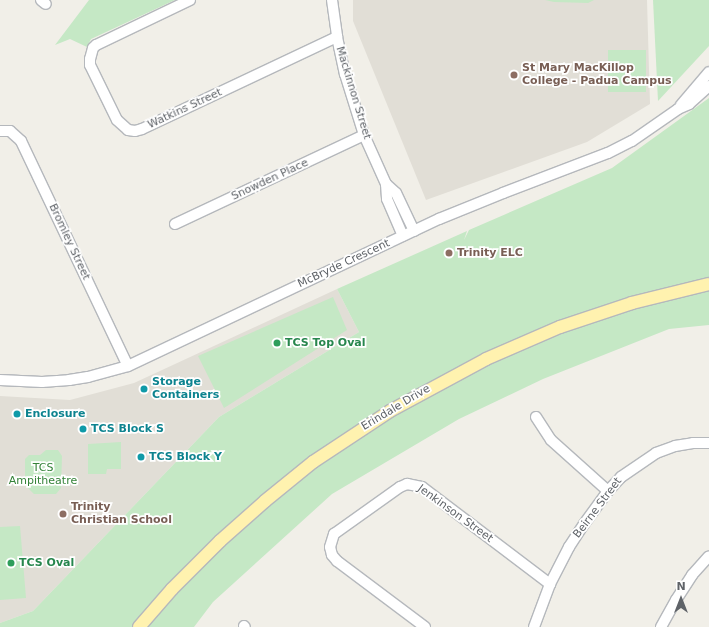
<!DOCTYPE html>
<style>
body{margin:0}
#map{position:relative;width:709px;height:627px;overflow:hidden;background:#f1efe8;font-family:"DejaVu Sans",sans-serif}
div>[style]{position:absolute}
.education>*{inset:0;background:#e1ded6}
.green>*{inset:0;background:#c5e8c5;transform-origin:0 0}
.roads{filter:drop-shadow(1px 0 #b5b8bc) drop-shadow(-1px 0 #b5b8bc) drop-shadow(0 1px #b5b8bc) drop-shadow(0 -1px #b5b8bc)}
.minor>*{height:10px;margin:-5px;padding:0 5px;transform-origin:5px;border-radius:5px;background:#fff}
.major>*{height:12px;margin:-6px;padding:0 6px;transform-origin:6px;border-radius:6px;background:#fff2af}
.dots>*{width:11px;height:11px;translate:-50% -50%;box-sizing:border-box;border:2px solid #fff;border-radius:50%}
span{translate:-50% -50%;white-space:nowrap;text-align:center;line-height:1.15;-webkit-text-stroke:3.5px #fff;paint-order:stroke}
.education-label{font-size:11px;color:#785e54;font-weight:700}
.left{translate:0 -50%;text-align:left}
.street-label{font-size:11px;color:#5f6368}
.leisure-label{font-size:11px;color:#27864d;font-weight:700}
.culture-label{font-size:11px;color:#0d838f;font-weight:700}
.park-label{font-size:11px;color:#348238}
.north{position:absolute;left:661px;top:579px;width:40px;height:40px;-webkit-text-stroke:3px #fff;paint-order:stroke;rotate:0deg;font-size:11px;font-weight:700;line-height:16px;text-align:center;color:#5f6368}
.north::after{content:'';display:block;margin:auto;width:14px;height:18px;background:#5f6368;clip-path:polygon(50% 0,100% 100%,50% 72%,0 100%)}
</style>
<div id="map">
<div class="education">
<i style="clip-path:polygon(353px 0,647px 0,650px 104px,587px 142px,426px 200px,353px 21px)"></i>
<i style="clip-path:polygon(337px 289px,359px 332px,219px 417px,33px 611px,0 623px,0 396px,70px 400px,134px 383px)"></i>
</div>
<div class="green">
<i style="clip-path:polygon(89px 0,175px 0,91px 39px,87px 47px,70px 39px,55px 45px)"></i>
<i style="clip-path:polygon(545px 0,594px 0,588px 3px,554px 2px)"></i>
<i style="clip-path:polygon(653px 0,709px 0,709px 46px,658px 101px)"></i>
<i style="left:608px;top:50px;width:38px;height:42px"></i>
<i style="clip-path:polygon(709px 98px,709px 325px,669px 329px,543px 379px,459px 419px,332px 494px,213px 602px,194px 627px,0 627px,0 623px,33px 611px,219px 417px,359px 332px,337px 289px,467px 231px,464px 240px,469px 230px,612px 168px)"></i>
<i style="clip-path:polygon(333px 297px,347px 330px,224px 408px,198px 356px)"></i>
<i style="clip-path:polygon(121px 442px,121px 469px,107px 469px,106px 474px,88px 474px,88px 444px)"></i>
<i style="clip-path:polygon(46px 450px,58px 450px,62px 456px,61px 488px,56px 494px,34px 494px,25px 485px,25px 459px,29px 455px,40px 455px)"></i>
<i style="clip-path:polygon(20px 526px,26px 598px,0 600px,0 527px)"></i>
</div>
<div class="roads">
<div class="minor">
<i style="left:41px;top:0;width:6px;rotate:39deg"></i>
<i style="left:190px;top:0;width:104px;rotate:154.4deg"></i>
<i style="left:96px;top:45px;width:4px;rotate:135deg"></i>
<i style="left:93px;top:48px;width:11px;rotate:105deg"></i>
<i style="left:90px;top:59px;width:6px;rotate:90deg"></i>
<i style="left:90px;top:65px;width:61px;rotate:63.9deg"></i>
<i style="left:117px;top:120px;width:15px;rotate:42deg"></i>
<i style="left:128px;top:130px;width:7px;rotate:8deg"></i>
<i style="left:135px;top:131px;width:7px;rotate:-16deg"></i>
<i style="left:142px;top:129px;width:216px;rotate:-25.3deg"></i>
<i style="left:332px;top:0;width:37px;rotate:82deg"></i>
<i style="left:337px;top:37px;width:38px;rotate:78deg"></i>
<i style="left:345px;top:74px;width:64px;rotate:72.7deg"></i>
<i style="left:364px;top:135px;width:54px;rotate:65.8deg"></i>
<i style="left:386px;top:184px;width:15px;rotate:86deg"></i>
<i style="left:387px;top:199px;width:40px;rotate:66.6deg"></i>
<i style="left:681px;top:105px;width:43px;rotate:-49.7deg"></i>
<i style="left:0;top:131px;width:10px"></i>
<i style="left:10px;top:131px;width:15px;rotate:42deg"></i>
<i style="left:21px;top:141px;width:249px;rotate:64.6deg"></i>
<i style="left:386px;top:184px;width:13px;rotate:42deg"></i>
<i style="left:396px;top:193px;width:42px;rotate:64.7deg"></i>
<i style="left:175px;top:224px;width:209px;rotate:-25.2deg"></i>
<i style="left:0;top:380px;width:42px;rotate:2.7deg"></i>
<i style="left:42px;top:382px;width:27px;rotate:-4deg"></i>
<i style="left:69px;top:380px;width:19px;rotate:-9deg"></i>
<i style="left:88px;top:377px;width:41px;rotate:-15.4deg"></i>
<i style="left:128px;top:366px;width:344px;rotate:-25.3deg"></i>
<i style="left:439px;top:219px;width:69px;rotate:-22.1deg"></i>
<i style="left:503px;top:193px;width:112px;rotate:-20.9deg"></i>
<i style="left:608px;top:153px;width:27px;rotate:-27deg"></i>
<i style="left:632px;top:141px;width:56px;rotate:-34.8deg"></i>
<i style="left:678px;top:109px;width:12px;rotate:-24deg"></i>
<i style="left:689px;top:104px;width:27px;rotate:-42deg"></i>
<i style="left:536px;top:417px;width:27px;rotate:57deg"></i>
<i style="left:551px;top:440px;width:76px;rotate:41.8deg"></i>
<i style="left:244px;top:626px;width:1px;rotate:45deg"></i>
<i style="left:425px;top:627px;width:110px;rotate:-143.1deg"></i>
<i style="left:337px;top:561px;width:8px;rotate:-130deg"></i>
<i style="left:332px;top:555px;width:8px;rotate:-104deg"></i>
<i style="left:330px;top:547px;width:14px;rotate:-73deg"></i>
<i style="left:334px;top:534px;width:81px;rotate:-35.5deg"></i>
<i style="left:400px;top:487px;width:8px;rotate:-23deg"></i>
<i style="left:407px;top:484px;width:15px;rotate:11deg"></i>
<i style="left:422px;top:487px;width:161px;rotate:37.2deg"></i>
<i style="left:534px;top:627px;width:46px;rotate:-69.6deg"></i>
<i style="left:550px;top:584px;width:42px;rotate:-62.8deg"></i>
<i style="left:569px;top:547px;width:27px;rotate:-57deg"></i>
<i style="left:584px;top:524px;width:41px;rotate:-54deg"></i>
<i style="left:608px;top:491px;width:19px;rotate:-47deg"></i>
<i style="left:621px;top:477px;width:42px;rotate:-34.4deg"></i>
<i style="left:656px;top:453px;width:20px;rotate:-20deg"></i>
<i style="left:675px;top:446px;width:18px;rotate:-9deg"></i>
<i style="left:693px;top:443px;width:16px"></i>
<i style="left:661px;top:627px;width:31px;rotate:-61deg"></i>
<i style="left:676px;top:600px;width:30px;rotate:-57deg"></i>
<i style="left:692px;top:575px;width:25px;rotate:-48deg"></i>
</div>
<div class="major">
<i style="left:139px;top:627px;width:50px;rotate:-49deg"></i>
<i style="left:172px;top:589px;width:68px;rotate:-45deg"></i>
<i style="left:220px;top:541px;width:60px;rotate:-41.6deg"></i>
<i style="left:265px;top:501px;width:62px;rotate:-39.1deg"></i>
<i style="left:313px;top:462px;width:92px;rotate:-33.5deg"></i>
<i style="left:390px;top:411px;width:109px;rotate:-28.4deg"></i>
<i style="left:486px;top:359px;width:81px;rotate:-23.4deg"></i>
<i style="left:560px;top:327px;width:76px;rotate:-18.4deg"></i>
<i style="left:632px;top:303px;width:79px;rotate:-13.9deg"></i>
</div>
</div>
<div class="dots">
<i style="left:514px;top:75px;background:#8d6e63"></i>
<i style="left:449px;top:253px;background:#8d6e63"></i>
<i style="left:277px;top:343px;background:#2e9e5b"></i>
<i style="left:144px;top:389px;background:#0f9aa8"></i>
<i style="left:17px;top:414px;background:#0f9aa8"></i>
<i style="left:83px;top:429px;background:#0f9aa8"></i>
<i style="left:141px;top:457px;background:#0f9aa8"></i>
<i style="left:63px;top:514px;background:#8d6e63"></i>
<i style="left:11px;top:563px;background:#2e9e5b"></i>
</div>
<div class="education-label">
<span class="left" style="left:522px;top:75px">St Mary MacKillop<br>College - Padua Campus</span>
<span class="left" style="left:457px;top:253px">Trinity ELC</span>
<span class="left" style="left:71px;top:514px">Trinity<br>Christian School</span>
</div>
<div class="street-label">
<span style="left:353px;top:93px;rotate:73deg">Mackinnon Street</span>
<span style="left:185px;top:109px;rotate:-25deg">Watkins Street</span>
<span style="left:270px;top:180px;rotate:-25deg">Snowden Place</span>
<span style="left:69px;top:242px;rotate:65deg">Bromley Street</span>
<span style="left:344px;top:264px;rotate:-25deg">McBryde Crescent</span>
<span style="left:396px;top:408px;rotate:-31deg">Erindale Drive</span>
<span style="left:598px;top:508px;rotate:-53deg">Beirne Street</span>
<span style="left:455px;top:514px;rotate:36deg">Jenkinson Street</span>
</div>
<div class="leisure-label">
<span class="left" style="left:285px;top:343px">TCS Top Oval</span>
<span class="left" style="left:19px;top:563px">TCS Oval</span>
</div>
<div class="culture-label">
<span class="left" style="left:152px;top:389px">Storage<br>Containers</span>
<span class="left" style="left:25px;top:414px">Enclosure</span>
<span class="left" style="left:91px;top:429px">TCS Block S</span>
<span class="left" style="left:149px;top:457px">TCS Block Y</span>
</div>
<div class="park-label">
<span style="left:43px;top:475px">TCS<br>Ampitheatre</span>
</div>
<div class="north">N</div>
</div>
